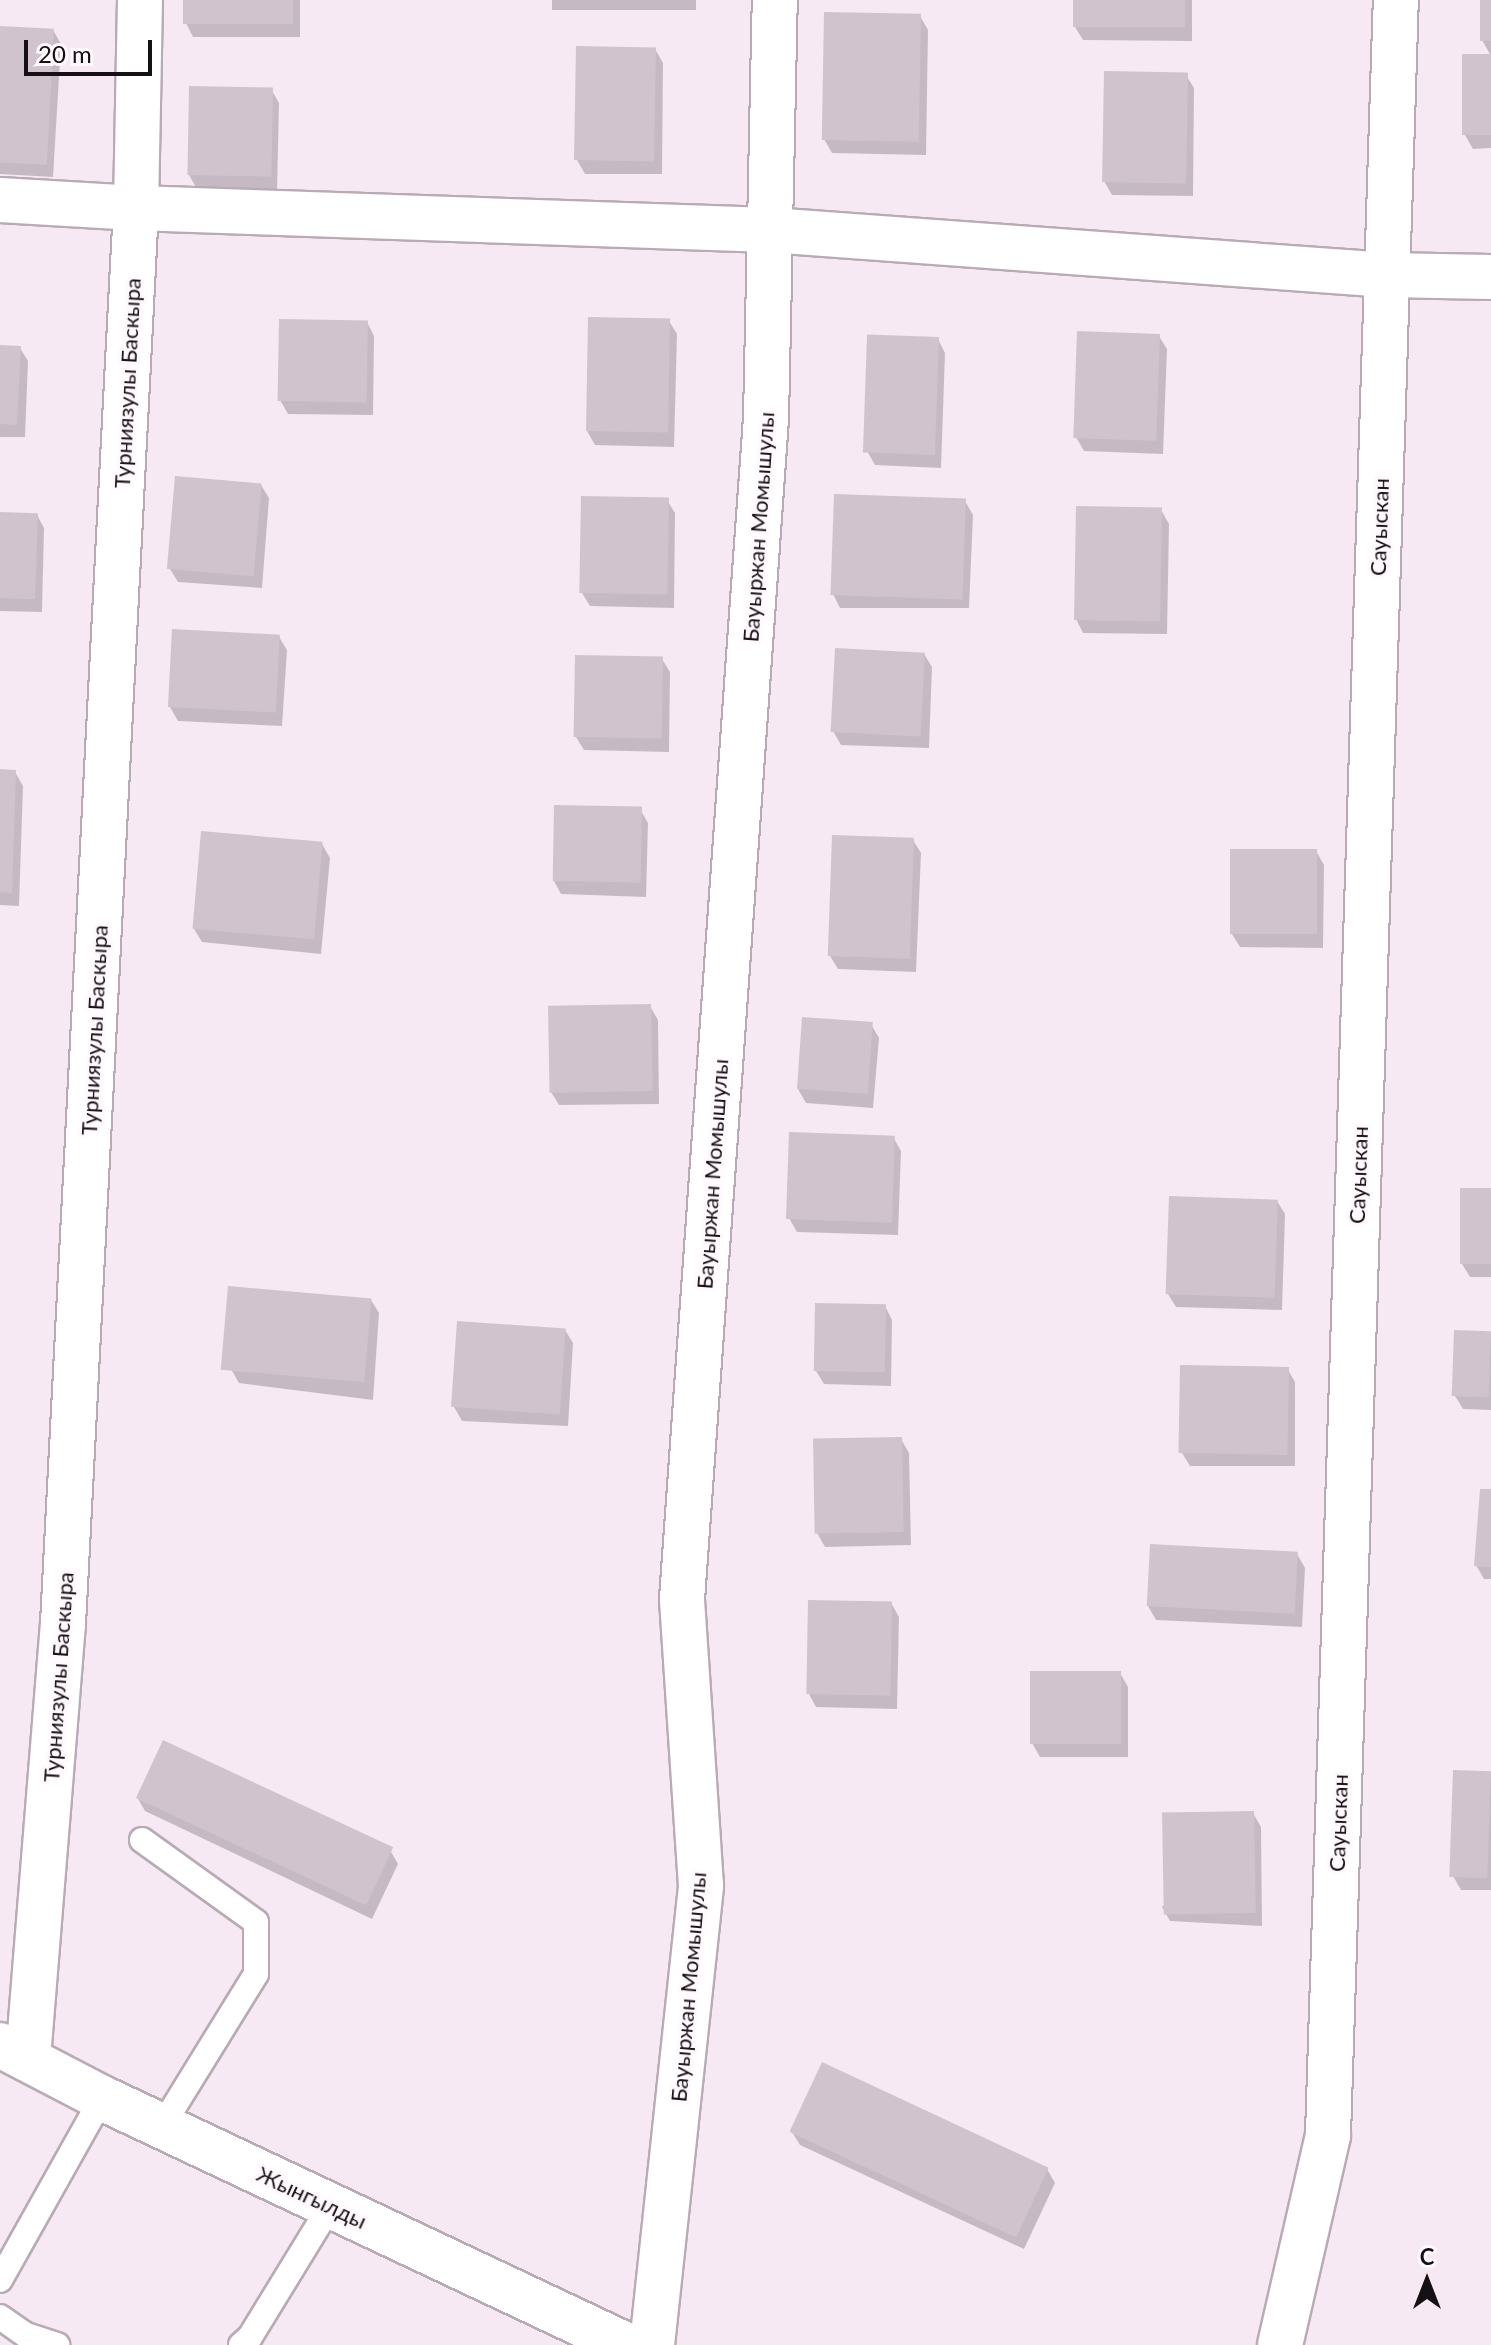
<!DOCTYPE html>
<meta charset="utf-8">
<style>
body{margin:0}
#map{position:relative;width:1491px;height:2345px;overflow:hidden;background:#f7e9f4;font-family:Lato,sans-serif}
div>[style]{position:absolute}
.shadow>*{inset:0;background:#0003;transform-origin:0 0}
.building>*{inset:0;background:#d1c3ce;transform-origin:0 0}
.roads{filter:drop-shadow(2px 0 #b9abb6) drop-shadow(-2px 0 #b9abb6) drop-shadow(0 2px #b9abb6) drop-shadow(0 -2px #b9abb6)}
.service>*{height:24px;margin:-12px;padding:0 12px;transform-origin:12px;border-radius:12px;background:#fff}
.minor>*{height:44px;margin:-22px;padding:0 22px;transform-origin:22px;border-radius:22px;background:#fff}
.tertiary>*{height:44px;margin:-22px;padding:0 22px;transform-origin:22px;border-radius:22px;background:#fff}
span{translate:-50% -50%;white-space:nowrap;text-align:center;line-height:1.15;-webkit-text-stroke:7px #fff9fe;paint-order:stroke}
.street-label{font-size:22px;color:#141013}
.north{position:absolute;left:1387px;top:2241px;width:80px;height:80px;-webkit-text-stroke:6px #fff9fe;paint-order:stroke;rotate:0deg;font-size:22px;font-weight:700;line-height:32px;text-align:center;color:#141013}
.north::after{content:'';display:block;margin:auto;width:28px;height:36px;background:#141013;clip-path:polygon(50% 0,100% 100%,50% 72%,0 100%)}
.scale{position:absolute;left:24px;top:40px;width:128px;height:36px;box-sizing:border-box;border:4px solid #141013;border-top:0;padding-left:10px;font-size:24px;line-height:28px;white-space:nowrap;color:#141013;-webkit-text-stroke:6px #fff9fe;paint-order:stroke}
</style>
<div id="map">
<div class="shadow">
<i style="clip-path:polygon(185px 0,300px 0,300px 37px,193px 37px,186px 23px)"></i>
<i style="left:552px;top:0;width:144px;height:10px"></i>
<i style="clip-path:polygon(1075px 0,1192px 0,1192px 41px,1083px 40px,1075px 27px)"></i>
<i style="clip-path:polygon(1482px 0,1491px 0,1491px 56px,1482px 40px)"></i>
<i style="clip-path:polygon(920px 16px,928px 30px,926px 155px,832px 153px,824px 139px)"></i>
<i style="clip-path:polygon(0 28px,53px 30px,61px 44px,53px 177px,0 174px)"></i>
<i style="clip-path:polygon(655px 49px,663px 63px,662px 174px,585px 174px,577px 160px)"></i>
<i style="clip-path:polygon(1491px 56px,1491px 148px,1473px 149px,1465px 135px)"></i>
<i style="clip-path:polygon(1186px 75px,1194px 88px,1193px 196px,1112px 195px,1104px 181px)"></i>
<i style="clip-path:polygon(271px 89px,279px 103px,277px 191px,197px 189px,189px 175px)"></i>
<i style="clip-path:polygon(669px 321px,677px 334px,674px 447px,595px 445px,587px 431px)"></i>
<i style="clip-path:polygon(367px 322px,374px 336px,373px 415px,288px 414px,280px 400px)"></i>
<i style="clip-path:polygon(1159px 336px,1167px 349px,1163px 454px,1084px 451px,1076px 437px)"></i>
<i style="clip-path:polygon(938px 339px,945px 353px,941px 468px,875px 465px,867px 451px)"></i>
<i style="clip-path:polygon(0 347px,20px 348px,28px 361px,25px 437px,0 437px)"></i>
<i style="clip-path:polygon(261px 485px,269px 498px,262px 588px,178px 582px,170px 569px)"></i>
<i style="clip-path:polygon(667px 500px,675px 513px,674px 608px,590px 606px,582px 593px)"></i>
<i style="clip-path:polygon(965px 501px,973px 515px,969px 608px,840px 608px,833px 594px)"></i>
<i style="clip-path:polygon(1161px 510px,1169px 524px,1167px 634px,1083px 633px,1076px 619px)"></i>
<i style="clip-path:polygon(0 514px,37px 515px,44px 528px,42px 612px,0 611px)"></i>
<i style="clip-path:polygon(279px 637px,287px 650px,282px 726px,178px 721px,170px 707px)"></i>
<i style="clip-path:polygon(924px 654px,932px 667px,929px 748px,841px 745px,833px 731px)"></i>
<i style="clip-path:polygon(662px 659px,670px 672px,669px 752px,584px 750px,576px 737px)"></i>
<i style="clip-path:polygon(0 771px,15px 772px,23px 786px,19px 906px,0 905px)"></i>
<i style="clip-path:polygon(640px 809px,648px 823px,646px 897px,561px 894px,554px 881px)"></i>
<i style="clip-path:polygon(913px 840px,921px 853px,916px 972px,838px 969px,830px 956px)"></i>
<i style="clip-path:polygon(322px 844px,330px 858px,321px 954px,202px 942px,194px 929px)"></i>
<i style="clip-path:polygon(1316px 851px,1324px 865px,1323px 948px,1240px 947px,1232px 934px)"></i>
<i style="clip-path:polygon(650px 1006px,658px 1020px,659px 1104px,559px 1105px,551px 1092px)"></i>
<i style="clip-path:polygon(871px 1024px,879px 1038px,873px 1108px,806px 1103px,798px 1089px)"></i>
<i style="clip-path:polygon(893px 1137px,901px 1151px,898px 1235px,797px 1232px,789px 1218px)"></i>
<i style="clip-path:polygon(1491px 1190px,1491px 1277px,1470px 1277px,1462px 1264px)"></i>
<i style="clip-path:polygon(1277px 1201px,1285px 1214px,1282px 1310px,1176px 1307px,1168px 1294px)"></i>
<i style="clip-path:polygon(371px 1300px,379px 1313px,373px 1400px,239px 1383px,231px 1369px)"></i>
<i style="clip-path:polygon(885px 1306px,892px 1320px,891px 1386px,824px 1384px,816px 1371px)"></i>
<i style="clip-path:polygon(565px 1330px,573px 1343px,568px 1426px,462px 1421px,454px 1407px)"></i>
<i style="clip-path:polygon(1491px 1333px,1491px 1410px,1463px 1409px,1455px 1396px)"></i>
<i style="clip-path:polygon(1287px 1368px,1295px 1382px,1295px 1466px,1190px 1466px,1182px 1453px)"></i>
<i style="clip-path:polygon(901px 1439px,909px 1453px,911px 1545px,825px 1547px,817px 1533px)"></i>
<i style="clip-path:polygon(1491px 1491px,1491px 1579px,1484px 1579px,1476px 1565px)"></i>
<i style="clip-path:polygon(1297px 1554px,1305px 1568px,1302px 1627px,1156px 1620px,1148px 1606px)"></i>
<i style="clip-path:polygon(891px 1603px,899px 1617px,897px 1709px,816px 1707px,809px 1694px)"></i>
<i style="clip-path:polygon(1120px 1673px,1128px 1687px,1128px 1757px,1040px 1757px,1032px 1743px)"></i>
<i style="clip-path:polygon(1491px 1773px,1491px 1890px,1461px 1890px,1453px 1876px)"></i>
<i style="clip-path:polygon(137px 1797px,390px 1850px,398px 1864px,372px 1919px,145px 1811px)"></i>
<i style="clip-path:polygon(1253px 1813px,1261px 1827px,1262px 1926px,1170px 1921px,1162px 1907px)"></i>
<i style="clip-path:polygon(792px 2132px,1047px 2169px,1055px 2183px,1024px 2249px,800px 2145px)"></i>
</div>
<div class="building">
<i style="left:183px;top:0;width:110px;height:24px"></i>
<i style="left:1073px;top:0;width:112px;height:27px"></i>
<i style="left:1480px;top:0;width:11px;height:41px"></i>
<i style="left:824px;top:12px;width:97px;height:128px;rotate:1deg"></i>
<i style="left:0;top:26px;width:54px;height:136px;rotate:3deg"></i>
<i style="left:576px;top:46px;width:80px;height:114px;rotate:1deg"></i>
<i style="left:1491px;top:54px;width:81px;height:29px;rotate:90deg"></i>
<i style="left:1104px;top:71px;width:84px;height:111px;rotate:1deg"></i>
<i style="left:189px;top:86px;width:84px;height:89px;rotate:1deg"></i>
<i style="left:588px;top:317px;width:82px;height:114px;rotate:1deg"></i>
<i style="left:279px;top:319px;width:89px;height:82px;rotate:1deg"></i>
<i style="left:1077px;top:331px;width:83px;height:107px;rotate:2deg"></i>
<i style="left:939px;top:337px;width:118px;height:72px;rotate:92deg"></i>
<i style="left:0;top:345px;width:21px;height:79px;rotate:3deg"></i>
<i style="left:175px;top:476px;width:87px;height:93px;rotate:5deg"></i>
<i style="left:834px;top:494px;width:132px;height:101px;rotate:2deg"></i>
<i style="left:581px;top:496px;width:88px;height:97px;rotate:1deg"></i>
<i style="left:1076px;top:506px;width:86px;height:114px;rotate:1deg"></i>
<i style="left:0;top:512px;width:38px;height:86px;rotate:2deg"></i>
<i style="left:172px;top:629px;width:108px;height:78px;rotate:3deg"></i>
<i style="left:835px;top:648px;width:90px;height:84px;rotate:3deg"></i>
<i style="left:575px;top:655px;width:88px;height:82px;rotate:1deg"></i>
<i style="clip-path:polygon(0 769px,16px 770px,12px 893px,0 892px)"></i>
<i style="left:554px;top:805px;width:88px;height:76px;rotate:1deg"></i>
<i style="left:201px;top:831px;width:122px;height:98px;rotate:5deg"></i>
<i style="left:832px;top:835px;width:82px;height:121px;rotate:2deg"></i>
<i style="left:1230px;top:849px;width:87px;height:85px"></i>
<i style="left:651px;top:1004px;width:87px;height:103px;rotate:89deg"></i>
<i style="left:802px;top:1017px;width:71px;height:72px;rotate:4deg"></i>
<i style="left:789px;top:1132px;width:106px;height:87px;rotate:2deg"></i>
<i style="left:1460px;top:1188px;width:31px;height:76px"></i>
<i style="left:1169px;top:1196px;width:109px;height:98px;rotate:2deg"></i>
<i style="left:228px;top:1286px;width:144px;height:84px;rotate:5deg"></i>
<i style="left:815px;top:1303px;width:71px;height:68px;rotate:1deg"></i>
<i style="left:457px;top:1321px;width:109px;height:86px;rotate:4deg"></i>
<i style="left:1454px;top:1330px;width:37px;height:66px;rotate:2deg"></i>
<i style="left:1180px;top:1365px;width:109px;height:88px;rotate:1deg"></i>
<i style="left:902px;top:1437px;width:95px;height:89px;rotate:89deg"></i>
<i style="clip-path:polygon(1480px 1489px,1491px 1489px,1491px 1567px,1474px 1566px)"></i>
<i style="left:1150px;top:1544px;width:148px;height:62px;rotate:3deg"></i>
<i style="left:808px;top:1600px;width:84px;height:94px;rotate:1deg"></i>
<i style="left:1121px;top:1671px;width:73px;height:91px;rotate:90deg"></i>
<i style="left:163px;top:1740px;width:254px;height:64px;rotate:25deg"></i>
<i style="left:1453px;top:1770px;width:38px;height:107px;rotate:2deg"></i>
<i style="left:1254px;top:1811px;width:102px;height:92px;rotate:89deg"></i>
<i style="left:822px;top:2062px;width:250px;height:77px;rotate:25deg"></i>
</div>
<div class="roads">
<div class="service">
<i style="left:142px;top:1840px;width:140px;rotate:35.7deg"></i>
<i style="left:256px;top:1922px;width:52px;rotate:90deg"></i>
<i style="left:256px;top:1974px;width:179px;rotate:121.7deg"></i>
<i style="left:0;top:2280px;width:209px;rotate:-60.7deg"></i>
<i style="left:0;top:2317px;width:32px;rotate:35deg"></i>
<i style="left:26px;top:2335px;width:33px;rotate:18deg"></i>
<i style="left:241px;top:2345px;width:12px;rotate:-42deg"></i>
<i style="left:250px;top:2337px;width:155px;rotate:-58.5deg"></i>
</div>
<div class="minor">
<i style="left:0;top:200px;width:136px;rotate:3.4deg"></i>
<i style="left:136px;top:208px;width:634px;rotate:1.99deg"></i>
<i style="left:770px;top:230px;width:619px;rotate:4.17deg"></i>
<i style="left:1387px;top:275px;width:104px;rotate:1.1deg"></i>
<i style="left:28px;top:2058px;width:435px;rotate:-85.4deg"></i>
<i style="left:63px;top:1624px;width:1418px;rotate:-87.05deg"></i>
<i style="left:136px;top:208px;width:208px;rotate:-88.9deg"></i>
<i style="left:652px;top:2345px;width:462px;rotate:-83.9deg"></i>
<i style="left:701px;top:1886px;width:288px;rotate:-93.8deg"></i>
<i style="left:682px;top:1599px;width:1183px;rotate:-85.93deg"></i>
<i style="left:766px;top:419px;width:419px;rotate:-88.8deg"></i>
<i style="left:1280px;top:2345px;width:215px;rotate:-77.1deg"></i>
<i style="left:1328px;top:2135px;width:2136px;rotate:-88.18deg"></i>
</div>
<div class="tertiary">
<i style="left:0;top:2045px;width:115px;rotate:27.5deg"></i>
<i style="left:102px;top:2098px;width:579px;rotate:25.24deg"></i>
</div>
</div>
<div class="street-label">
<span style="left:127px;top:383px;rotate:-87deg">Турниязулы Баскыра</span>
<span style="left:758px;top:527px;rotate:-86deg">Бауыржан Момышулы</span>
<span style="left:1379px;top:527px;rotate:-88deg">Сауыскан</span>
<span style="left:94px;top:1030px;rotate:-87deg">Турниязулы Баскыра</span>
<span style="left:712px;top:1174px;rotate:-86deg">Бауыржан Момышулы</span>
<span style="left:1358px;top:1175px;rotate:-88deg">Сауыскан</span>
<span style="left:58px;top:1677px;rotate:-86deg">Турниязулы Баскыра</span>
<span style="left:1338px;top:1823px;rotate:-88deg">Сауыскан</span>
<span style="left:688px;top:1987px;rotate:-85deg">Бауыржан Момышулы</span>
<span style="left:312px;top:2197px;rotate:25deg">Жынгылды</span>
</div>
<div class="north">С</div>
<div class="scale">20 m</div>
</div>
